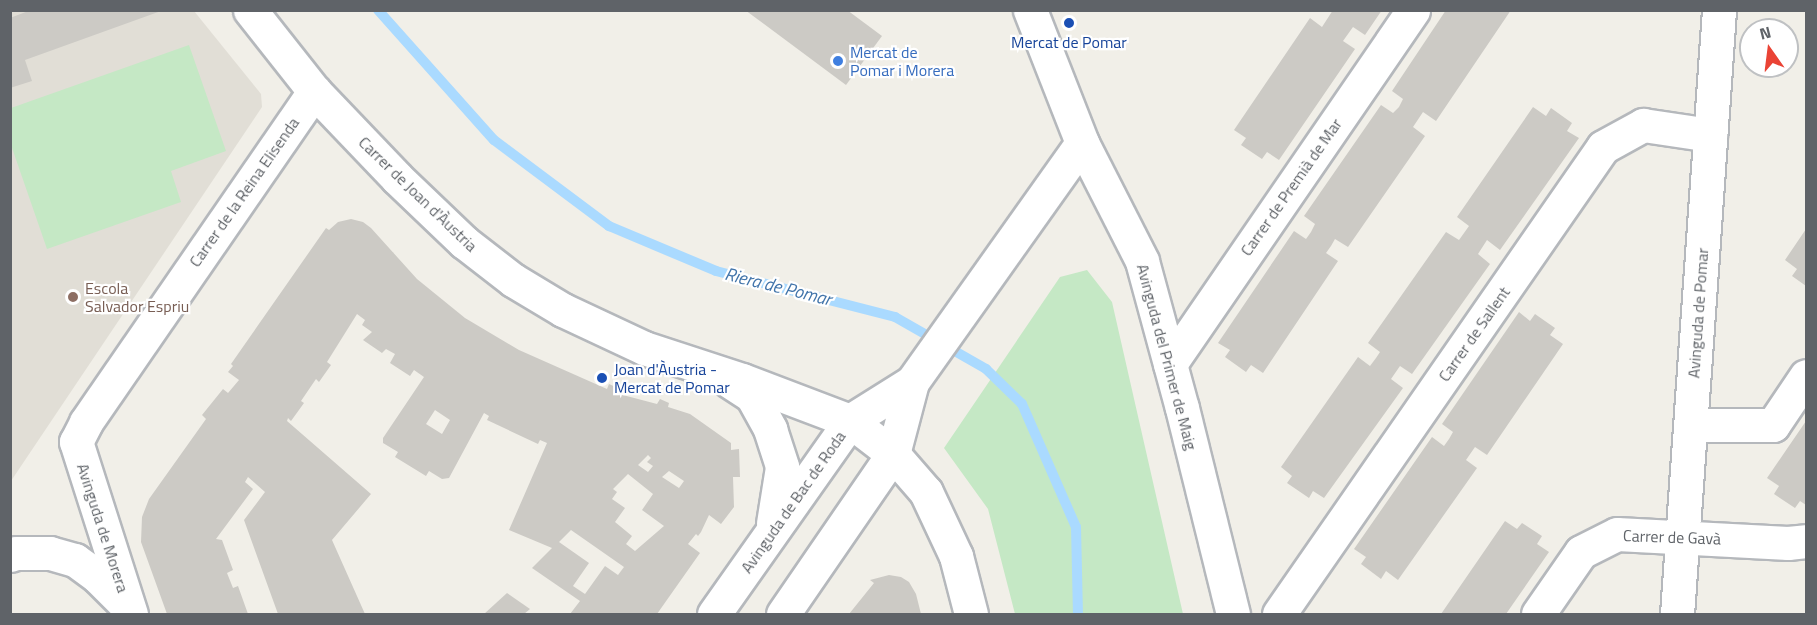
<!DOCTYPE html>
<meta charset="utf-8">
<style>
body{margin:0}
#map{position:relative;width:1817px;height:625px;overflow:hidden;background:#f1efe8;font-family:"Titillium Web",sans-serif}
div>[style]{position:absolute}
.education>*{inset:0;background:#e1ded6}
.green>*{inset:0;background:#c5e8c5}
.stream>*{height:10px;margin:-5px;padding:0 5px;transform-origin:5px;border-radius:5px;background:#aadaff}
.building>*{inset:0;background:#cccac5}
.roads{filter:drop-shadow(2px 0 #b5b8bc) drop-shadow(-2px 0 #b5b8bc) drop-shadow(0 2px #b5b8bc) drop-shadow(0 -2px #b5b8bc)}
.minor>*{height:33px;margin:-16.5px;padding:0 16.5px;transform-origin:16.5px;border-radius:16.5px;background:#fff}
.dots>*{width:16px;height:16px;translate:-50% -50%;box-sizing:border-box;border:3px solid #fff;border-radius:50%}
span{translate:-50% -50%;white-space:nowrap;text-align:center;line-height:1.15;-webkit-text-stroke:4.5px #fff;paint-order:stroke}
.transit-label{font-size:16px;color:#164399}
.left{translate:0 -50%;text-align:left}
.shop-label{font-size:16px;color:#366cbe}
.street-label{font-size:16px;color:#5f6368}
.education-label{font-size:16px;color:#785e54}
.water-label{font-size:18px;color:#4174aa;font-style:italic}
.frame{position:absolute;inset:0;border:12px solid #5f6368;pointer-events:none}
.north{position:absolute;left:1739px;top:18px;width:60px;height:60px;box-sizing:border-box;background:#fff;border:2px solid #bfc1c3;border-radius:50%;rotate:346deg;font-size:16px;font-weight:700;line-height:24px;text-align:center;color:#5f6368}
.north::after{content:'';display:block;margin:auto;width:21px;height:27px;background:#ea4335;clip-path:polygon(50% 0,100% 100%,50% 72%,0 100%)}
</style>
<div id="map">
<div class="education">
<i style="clip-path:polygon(11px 11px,194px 11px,261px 94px,262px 107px,11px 481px)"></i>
</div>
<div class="green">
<i style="clip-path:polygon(189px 45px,226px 151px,171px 171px,181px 202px,47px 249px,11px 145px,11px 108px)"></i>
<i style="clip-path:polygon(1087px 270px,1112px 302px,1183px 614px,1015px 614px,988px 509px,944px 448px,1060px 277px)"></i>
</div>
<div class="stream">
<i style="left:378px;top:10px;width:174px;rotate:48.3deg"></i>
<i style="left:494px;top:140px;width:144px;rotate:36.8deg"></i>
<i style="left:609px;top:226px;width:116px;rotate:22.8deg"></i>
<i style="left:716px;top:271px;width:185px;rotate:14.4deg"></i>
<i style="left:895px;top:317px;width:105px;rotate:29.7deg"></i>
<i style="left:986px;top:369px;width:50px;rotate:44.2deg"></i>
<i style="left:1022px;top:404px;width:134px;rotate:66.3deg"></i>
<i style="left:1076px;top:527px;width:87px;rotate:88.7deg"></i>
</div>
<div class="building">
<i style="clip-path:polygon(31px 10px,161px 10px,161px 11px,25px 60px,32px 81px,10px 88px,10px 18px)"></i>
<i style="clip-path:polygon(745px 10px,847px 10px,882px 36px,846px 85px)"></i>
<i style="clip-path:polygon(1333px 10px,1382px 10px,1365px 35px,1353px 27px,1343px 41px,1355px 49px,1279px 160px,1267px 152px,1262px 159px,1241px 145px,1246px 138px,1234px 130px,1310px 18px,1322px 27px)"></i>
<i style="clip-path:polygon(1446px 10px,1511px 10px,1436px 121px,1423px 112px,1413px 127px,1425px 136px,1348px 247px,1335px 239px,1331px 246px,1326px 253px,1338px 261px,1263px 373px,1251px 365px,1246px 372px,1225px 357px,1230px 350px,1218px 343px,1294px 231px,1306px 239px,1311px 232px,1315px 224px,1304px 216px,1381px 105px,1393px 113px,1399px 107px,1403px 99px,1392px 91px)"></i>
<i style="clip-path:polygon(1533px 107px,1546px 116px,1551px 108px,1572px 123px,1567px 131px,1579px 138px,1500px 250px,1487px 240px,1478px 254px,1490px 264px,1412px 374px,1400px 366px,1391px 379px,1403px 388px,1324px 498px,1313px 491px,1309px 498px,1287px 483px,1292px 476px,1281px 467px,1358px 357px,1370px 366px,1376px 358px,1380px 352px,1368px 343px,1446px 232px,1459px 240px,1469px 226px,1457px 217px)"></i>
<i style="clip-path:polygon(evenodd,351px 219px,363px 222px,371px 228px,417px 279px,465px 318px,519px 350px,607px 389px,609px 384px,620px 389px,619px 394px,657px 404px,660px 399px,669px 403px,668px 407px,690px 414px,731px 443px,731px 450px,739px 449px,740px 477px,733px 477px,734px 507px,721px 524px,709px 515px,701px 532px,698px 536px,696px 534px,688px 544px,700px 553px,657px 614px,570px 614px,580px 601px,532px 568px,552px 548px,509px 530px,547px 443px,540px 440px,538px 444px,487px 420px,489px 416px,484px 413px,449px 478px,442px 479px,429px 471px,426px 476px,395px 457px,398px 452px,383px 443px,383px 438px,424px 377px,414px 370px,410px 376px,390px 363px,395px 354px,386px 349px,382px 353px,363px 340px,372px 332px,362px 325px,365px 320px,357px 314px,327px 362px,331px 365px,319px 382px,316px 379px,301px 401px,304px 403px,291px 421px,288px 418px,287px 421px,371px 494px,332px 540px,365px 614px,278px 614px,244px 520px,265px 492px,248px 477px,245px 482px,253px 489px,216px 539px,222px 540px,233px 570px,227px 573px,233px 588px,238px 586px,248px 614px,167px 614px,141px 542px,142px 517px,149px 499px,206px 419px,202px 415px,223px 389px,228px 393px,239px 380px,228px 372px,233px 366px,231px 364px,326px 228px,329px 230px,338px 222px,351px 219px,435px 410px,450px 420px,442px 434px,426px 424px,435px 410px,351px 219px,648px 455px,651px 458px,647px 462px,653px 466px,648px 472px,638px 465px,648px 455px,351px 219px,669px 471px,684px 481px,679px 488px,662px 477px,669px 471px,351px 219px,628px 474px,653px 494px,642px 510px,664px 526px,635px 551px,626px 544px,632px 536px,615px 522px,625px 508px,612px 499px,617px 492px,613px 489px,628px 474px,351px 219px,571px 530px,624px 567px,618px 575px,605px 566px,585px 594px,573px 586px,589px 563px,559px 542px,571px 530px)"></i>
<i style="clip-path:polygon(1806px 229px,1806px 286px,1792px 276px,1797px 269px,1785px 260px)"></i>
<i style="clip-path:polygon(1519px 312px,1530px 321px,1535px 314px,1555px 328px,1550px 335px,1563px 344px,1487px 455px,1475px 447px,1466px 460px,1477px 468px,1398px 580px,1386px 571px,1381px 579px,1361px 564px,1366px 557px,1354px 549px,1432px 437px,1444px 446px,1449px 439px,1453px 432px,1442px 424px)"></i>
<i style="clip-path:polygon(1806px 421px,1806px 505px,1800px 501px,1795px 508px,1774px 494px,1779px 486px,1767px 478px)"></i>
<i style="clip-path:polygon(1505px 521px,1517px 529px,1522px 523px,1542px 536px,1537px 544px,1549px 552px,1506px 614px,1441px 614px)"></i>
<i style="clip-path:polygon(889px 575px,901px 577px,909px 582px,916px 594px,921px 614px,849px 614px,874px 583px,870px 580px)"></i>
<i style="clip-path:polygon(507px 593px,530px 609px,524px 614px,484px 614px)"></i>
</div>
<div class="roads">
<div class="minor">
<i style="left:250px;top:10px;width:103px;rotate:51.7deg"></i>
<i style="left:314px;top:91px;width:120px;rotate:46.3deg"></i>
<i style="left:397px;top:178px;width:93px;rotate:43.7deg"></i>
<i style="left:464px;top:242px;width:62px;rotate:37.8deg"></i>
<i style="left:513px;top:280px;width:58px;rotate:31deg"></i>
<i style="left:563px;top:310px;width:89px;rotate:25.1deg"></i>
<i style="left:644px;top:348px;width:103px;rotate:18.1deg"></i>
<i style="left:742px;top:380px;width:116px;rotate:20.8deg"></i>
<i style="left:850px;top:421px;width:54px;rotate:37.5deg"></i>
<i style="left:893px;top:454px;width:50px;rotate:49deg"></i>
<i style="left:926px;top:492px;width:71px;rotate:64.9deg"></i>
<i style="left:956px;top:556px;width:60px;rotate:75.5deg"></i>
<i style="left:1030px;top:10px;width:143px;rotate:68.6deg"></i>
<i style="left:1082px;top:143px;width:132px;rotate:63deg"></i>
<i style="left:1142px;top:261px;width:152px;rotate:74.8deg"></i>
<i style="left:1182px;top:408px;width:212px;rotate:76.1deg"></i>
<i style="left:1170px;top:364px;width:429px;rotate:-55.5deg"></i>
<i style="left:729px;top:381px;width:27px;rotate:33deg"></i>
<i style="left:752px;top:396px;width:38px;rotate:61deg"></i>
<i style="left:770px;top:429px;width:40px;rotate:72deg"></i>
<i style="left:782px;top:467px;width:57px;rotate:99.1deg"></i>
<i style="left:1691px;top:425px;width:82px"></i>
<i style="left:1773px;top:425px;width:59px;rotate:-56deg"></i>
<i style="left:10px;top:555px;width:6px;rotate:-18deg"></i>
<i style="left:16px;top:553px;width:34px"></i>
<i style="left:50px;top:553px;width:26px;rotate:16deg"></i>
<i style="left:75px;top:560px;width:29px;rotate:36deg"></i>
<i style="left:98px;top:577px;width:38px;rotate:45deg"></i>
<i style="left:131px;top:614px;width:181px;rotate:-107.7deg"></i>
<i style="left:76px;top:442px;width:22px;rotate:-63deg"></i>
<i style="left:86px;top:422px;width:402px;rotate:-55.4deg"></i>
<i style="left:714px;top:614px;width:236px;rotate:-54.8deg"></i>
<i style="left:850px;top:421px;width:73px;rotate:-32.2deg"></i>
<i style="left:783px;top:614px;width:194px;rotate:-55.5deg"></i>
<i style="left:893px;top:454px;width:74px;rotate:-75.2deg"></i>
<i style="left:912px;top:382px;width:293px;rotate:-54.6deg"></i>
<i style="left:1279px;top:614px;width:568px;rotate:-55.25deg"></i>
<i style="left:1603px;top:147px;width:46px;rotate:-28.8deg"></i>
<i style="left:1643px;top:125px;width:68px;rotate:8.5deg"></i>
<i style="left:1538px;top:614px;width:75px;rotate:-55.3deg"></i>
<i style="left:1581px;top:552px;width:40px;rotate:-26.6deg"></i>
<i style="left:1617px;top:534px;width:171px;rotate:3deg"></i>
<i style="left:1788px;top:543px;width:18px;rotate:-6deg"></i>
<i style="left:1677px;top:614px;width:605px;rotate:-86.02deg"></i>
</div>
</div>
<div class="dots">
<i style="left:1069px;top:23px;background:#1a4fb4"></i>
<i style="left:838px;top:61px;background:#3f7fe0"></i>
<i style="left:73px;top:297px;background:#8d6e63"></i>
<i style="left:602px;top:378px;background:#1a4fb4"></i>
</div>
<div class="transit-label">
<span style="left:1069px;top:42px">Mercat de Pomar</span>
<span class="left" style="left:614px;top:378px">Joan d'Àustria -<br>Mercat de Pomar</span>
</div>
<div class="shop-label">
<span class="left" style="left:850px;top:61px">Mercat de<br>Pomar i Morera</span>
</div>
<div class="street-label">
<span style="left:1291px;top:187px;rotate:-55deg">Carrer de Premià de Mar</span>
<span style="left:244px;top:192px;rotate:-55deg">Carrer de la Reina Elisenda</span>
<span style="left:418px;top:194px;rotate:44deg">Carrer de Joan d'Àustria</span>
<span style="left:1698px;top:313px;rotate:-86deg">Avinguda de Pomar</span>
<span style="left:1474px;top:334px;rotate:-55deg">Carrer de Sallent</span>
<span style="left:1167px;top:357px;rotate:75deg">Avinguda del Primer de Maig</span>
<span style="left:793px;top:502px;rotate:-55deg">Avinguda de Bac de Roda</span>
<span style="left:103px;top:528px;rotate:72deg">Avinguda de Morera</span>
<span style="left:1672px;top:537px;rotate:2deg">Carrer de Gavà</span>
</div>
<div class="education-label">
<span class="left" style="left:85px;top:297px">Escola<br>Salvador Espriu</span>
</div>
<div class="water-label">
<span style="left:778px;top:287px;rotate:14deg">Riera de Pomar</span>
</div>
<div class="frame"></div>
<div class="north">N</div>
</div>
